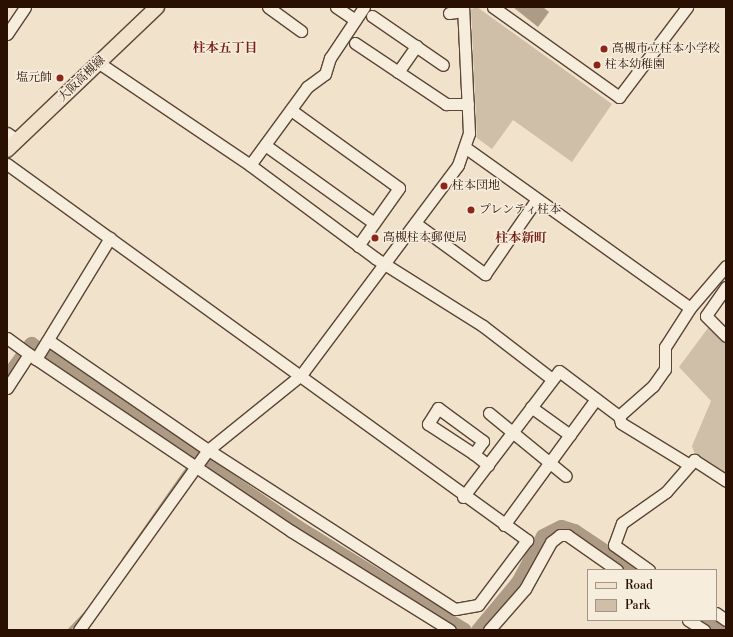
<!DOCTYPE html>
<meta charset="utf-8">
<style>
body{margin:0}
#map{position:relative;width:733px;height:637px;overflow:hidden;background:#f1e3cb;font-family:"Libre Bodoni","Noto Serif JP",serif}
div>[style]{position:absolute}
.green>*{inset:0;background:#cfbfa9}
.water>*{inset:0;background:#ad9b86}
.stream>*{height:2.5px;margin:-1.25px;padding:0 1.25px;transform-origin:1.25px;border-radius:1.25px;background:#ad9b86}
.river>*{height:15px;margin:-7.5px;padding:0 7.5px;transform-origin:7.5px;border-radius:7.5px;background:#ad9b86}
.roads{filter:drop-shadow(1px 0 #5b4534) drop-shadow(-1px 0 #5b4534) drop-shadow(0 1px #5b4534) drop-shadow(0 -1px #5b4534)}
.minor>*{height:11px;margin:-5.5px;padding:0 5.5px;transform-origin:5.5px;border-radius:5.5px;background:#f6eddd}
.major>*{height:14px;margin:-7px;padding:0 7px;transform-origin:7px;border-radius:7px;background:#f1e3cb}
.dots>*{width:11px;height:11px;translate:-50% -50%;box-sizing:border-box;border:2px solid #f6eddd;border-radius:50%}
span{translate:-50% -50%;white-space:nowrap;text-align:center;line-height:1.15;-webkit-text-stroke:3px #f6eddd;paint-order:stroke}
.poi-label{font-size:12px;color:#291001}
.left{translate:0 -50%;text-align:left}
.right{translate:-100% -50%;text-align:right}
.street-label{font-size:12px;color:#291001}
.neighbourhood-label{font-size:13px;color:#7a1f14;font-weight:700}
.frame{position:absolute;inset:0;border:8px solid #291001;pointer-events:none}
.legend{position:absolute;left:587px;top:569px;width:130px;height:52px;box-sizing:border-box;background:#f6eddd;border:1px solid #a49585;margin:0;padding:5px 7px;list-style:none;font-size:12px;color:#291001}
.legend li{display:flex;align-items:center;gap:8px;height:20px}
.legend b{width:20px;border:1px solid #a49585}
</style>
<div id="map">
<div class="green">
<i style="clip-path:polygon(477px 7px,612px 104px,572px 162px,513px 120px,492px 149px,477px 138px,471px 9px)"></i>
<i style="clip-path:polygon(708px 328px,726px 342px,726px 474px,694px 452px,692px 446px,711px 401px,679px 367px)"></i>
</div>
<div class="water">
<i style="clip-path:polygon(513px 7px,543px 7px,549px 12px,538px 27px)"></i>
</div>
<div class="stream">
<i style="left:123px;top:559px;width:113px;rotate:-55deg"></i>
<i style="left:68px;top:630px;width:28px;rotate:-46deg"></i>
</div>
<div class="river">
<i style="left:7px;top:377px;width:41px;rotate:-54deg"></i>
<i style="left:31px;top:344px;width:323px;rotate:34.5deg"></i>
<i style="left:297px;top:527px;width:196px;rotate:31.7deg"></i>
<i style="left:709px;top:620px;width:17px;rotate:36deg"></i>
<i style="left:478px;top:630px;width:62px;rotate:-50.2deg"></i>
<i style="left:518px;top:582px;width:52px;rotate:-61.5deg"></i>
<i style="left:543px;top:536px;width:20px;rotate:-27deg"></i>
<i style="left:561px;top:527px;width:14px;rotate:17deg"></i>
<i style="left:574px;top:531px;width:71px;rotate:33.5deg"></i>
</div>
<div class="roads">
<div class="minor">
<i style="left:268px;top:7px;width:41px;rotate:36deg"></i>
<i style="left:336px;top:7px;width:23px;rotate:34deg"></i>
<i style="left:493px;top:7px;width:155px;rotate:35.5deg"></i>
<i style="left:619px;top:97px;width:113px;rotate:-52.9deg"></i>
<i style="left:449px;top:13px;width:14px;rotate:-8deg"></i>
<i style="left:372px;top:16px;width:86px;rotate:34.6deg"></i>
<i style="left:7px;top:34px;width:32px;rotate:-56deg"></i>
<i style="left:355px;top:43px;width:110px;rotate:33.8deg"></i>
<i style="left:446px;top:104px;width:22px"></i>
<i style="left:99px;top:63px;width:182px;rotate:34deg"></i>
<i style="left:250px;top:165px;width:156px;rotate:36.6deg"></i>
<i style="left:375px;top:258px;width:128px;rotate:32.2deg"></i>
<i style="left:483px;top:326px;width:87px;rotate:37.5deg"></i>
<i style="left:398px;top:72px;width:32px;rotate:-55deg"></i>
<i style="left:291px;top:110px;width:133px;rotate:35.8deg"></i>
<i style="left:399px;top:188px;width:71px;rotate:125.3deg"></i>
<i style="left:7px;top:133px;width:12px;rotate:35deg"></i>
<i style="left:265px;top:145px;width:134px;rotate:35.6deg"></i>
<i style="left:466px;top:148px;width:275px;rotate:35.5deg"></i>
<i style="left:7px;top:164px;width:642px;rotate:35.87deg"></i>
<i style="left:527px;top:540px;width:81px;rotate:127deg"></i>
<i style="left:478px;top:605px;width:23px;rotate:170deg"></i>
<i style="left:455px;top:609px;width:294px;rotate:-147.2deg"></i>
<i style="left:208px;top:450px;width:194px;rotate:-145.5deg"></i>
<i style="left:250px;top:165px;width:97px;rotate:-53.8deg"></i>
<i style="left:307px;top:87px;width:22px;rotate:-36deg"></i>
<i style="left:325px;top:74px;width:17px;rotate:-73deg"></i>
<i style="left:330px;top:58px;width:61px;rotate:-56.3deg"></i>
<i style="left:415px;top:223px;width:87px;rotate:36.1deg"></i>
<i style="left:485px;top:274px;width:91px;rotate:-55.3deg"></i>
<i style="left:726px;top:287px;width:35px;rotate:125deg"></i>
<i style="left:706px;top:316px;width:28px;rotate:45deg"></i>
<i style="left:7px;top:338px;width:27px;rotate:36deg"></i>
<i style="left:36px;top:359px;width:308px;rotate:34deg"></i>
<i style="left:291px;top:531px;width:187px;rotate:31.9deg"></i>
<i style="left:7px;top:388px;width:40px;rotate:-57.1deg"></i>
<i style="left:29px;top:354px;width:9px;rotate:36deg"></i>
<i style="left:36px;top:359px;width:142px;rotate:-58.6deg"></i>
<i style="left:531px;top:407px;width:48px;rotate:35.7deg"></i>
<i style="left:489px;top:413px;width:99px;rotate:39.3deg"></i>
<i style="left:619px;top:416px;width:45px;rotate:-41.4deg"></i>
<i style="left:653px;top:386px;width:21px;rotate:-55deg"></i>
<i style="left:665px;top:369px;width:22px;rotate:-90deg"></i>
<i style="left:665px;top:347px;width:46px;rotate:-57.3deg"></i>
<i style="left:690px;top:308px;width:55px;rotate:-49.4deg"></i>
<i style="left:474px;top:454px;width:55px;rotate:-146.9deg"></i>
<i style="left:428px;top:424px;width:19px;rotate:-58deg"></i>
<i style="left:438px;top:408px;width:56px;rotate:36.3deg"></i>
<i style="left:483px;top:441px;width:16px;rotate:125deg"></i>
<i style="left:474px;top:454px;width:18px;rotate:38deg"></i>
<i style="left:463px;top:497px;width:158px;rotate:-52.7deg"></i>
<i style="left:559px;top:371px;width:75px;rotate:36.9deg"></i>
<i style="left:619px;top:416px;width:7px;rotate:74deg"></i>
<i style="left:621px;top:423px;width:79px;rotate:31.5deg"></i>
<i style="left:504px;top:525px;width:156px;rotate:-53.9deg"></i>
<i style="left:649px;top:570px;width:43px;rotate:-144.5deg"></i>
<i style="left:614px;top:545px;width:23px;rotate:-70deg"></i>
<i style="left:622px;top:523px;width:54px;rotate:-35.2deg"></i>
<i style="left:666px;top:492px;width:43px;rotate:-48.8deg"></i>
<i style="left:694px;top:460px;width:38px;rotate:33deg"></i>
<i style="left:716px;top:613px;width:12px;rotate:35deg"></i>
<i style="left:688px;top:620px;width:19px;rotate:32deg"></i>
<i style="left:79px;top:630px;width:221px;rotate:-54.4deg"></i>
<i style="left:208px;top:450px;width:119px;rotate:-38.9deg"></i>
<i style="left:301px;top:375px;width:262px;rotate:-53.2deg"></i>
<i style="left:458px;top:165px;width:34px;rotate:-71deg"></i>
<i style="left:469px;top:133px;width:126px;rotate:-92.7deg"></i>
<i style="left:489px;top:630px;width:55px;rotate:-48.7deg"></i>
<i style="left:525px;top:589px;width:54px;rotate:-61deg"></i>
<i style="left:551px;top:542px;width:11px;rotate:-38deg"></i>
<i style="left:560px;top:535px;width:7px"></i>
<i style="left:567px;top:535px;width:61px;rotate:35deg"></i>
</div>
<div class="major">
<i style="left:7px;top:150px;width:207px;rotate:-43.6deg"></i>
</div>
</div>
<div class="dots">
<i style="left:604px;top:49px;background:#8f2418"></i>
<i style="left:597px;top:65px;background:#8f2418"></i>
<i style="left:60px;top:78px;background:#8f2418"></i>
<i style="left:444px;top:186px;background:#8f2418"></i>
<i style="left:471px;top:210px;background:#8f2418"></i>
<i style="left:375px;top:238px;background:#8f2418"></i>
</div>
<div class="poi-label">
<span class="left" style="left:612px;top:49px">高槻市立柱本小学校</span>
<span class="left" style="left:605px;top:65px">柱本幼稚園</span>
<span class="right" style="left:52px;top:78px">塩元帥</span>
<span class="left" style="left:452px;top:186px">柱本団地</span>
<span class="left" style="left:479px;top:210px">プレンティ柱本</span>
<span class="left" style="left:383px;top:238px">高槻柱本郵便局</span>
</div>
<div class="street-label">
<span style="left:82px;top:79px;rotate:-44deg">大阪高槻線</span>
</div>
<div class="neighbourhood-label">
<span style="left:225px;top:48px">柱本五丁目</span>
<span style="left:521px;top:238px">柱本新町</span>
</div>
<div class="frame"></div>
<ul class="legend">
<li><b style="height:5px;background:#f1e3cb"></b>Road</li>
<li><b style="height:11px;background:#cfbfa9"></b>Park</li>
</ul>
</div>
